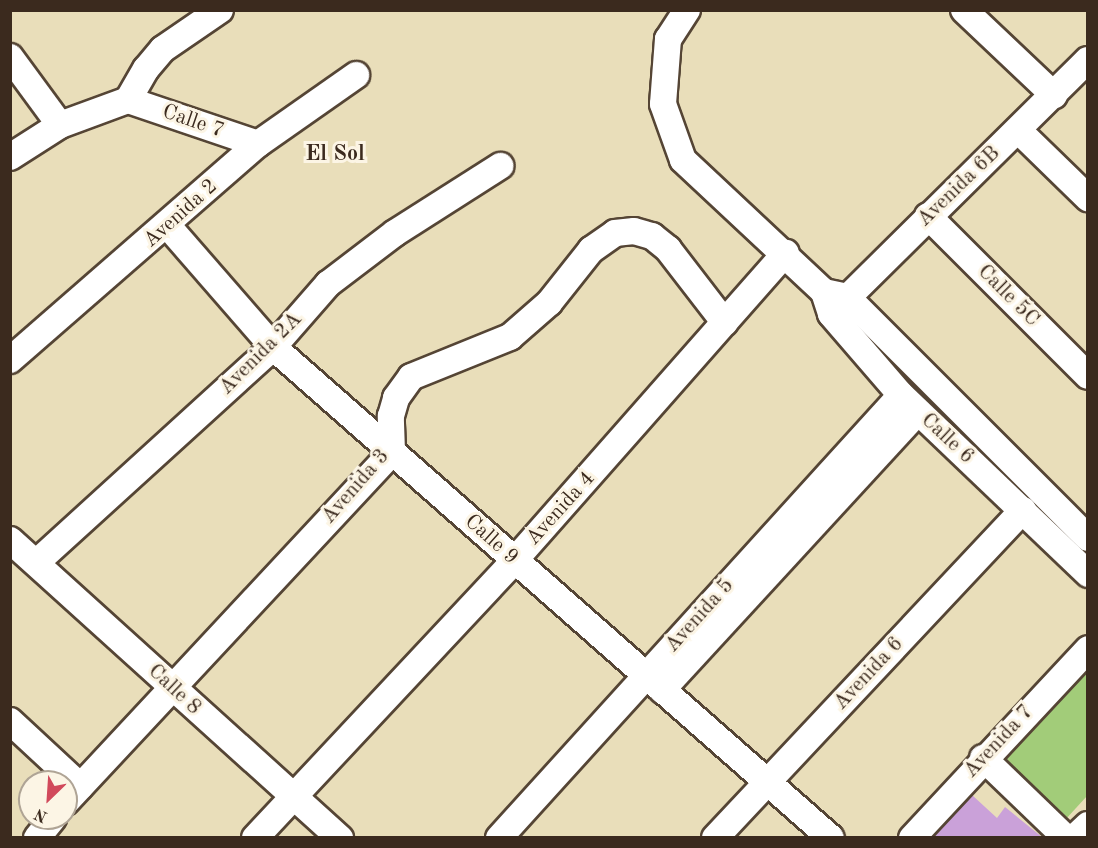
<!DOCTYPE html>
<style>
body{margin:0}
#map{position:relative;width:1098px;height:848px;overflow:hidden;background:#e9deba;font-family:"Old Standard TT",serif}
div>[style]{position:absolute}
.green>*{inset:0;background:#a2cc79}
.building>*{inset:0;background:#caa1d9}
.roads{filter:drop-shadow(2px 0 #554535) drop-shadow(-2px 0 #554535) drop-shadow(0 2px #554535) drop-shadow(0 -2px #554535)}
.minor>*{height:26px;margin:-13px;padding:0 13px;transform-origin:13px;border-radius:13px;background:#fff}
span{translate:-50% -50%;white-space:nowrap;text-align:center;line-height:1.15;-webkit-text-stroke:6px #fcf5e5;paint-order:stroke}
.street-label{font-size:21px;color:#3b2a1e}
.neighbourhood-label{font-size:22px;color:#3b2a1e;font-weight:700}
.frame{position:absolute;inset:0;border:12px solid #3b2a1e;pointer-events:none}
.north{position:absolute;left:18px;top:770px;width:60px;height:60px;box-sizing:border-box;background:#fcf5e5;border:2px solid #afa495;border-radius:50%;rotate:205deg;font-size:16px;font-weight:700;line-height:24px;text-align:center;color:#3b2a1e}
.north::after{content:'';display:block;margin:auto;width:21px;height:27px;background:#d1495b;clip-path:polygon(50% 0,100% 100%,50% 72%,0 100%)}
</style>
<div id="map">
<div class="green">
<i style="clip-path:polygon(1087px 653px,1087px 796px,1065px 820px,994px 752px)"></i>
</div>
<div class="building">
<i style="clip-path:polygon(972px 795px,997px 818px,1005px 807px,1042px 837px,933px 837px)"></i>
</div>
<div class="roads">
<div class="minor">
<i style="left:687px;top:10px;width:35px;rotate:123deg"></i>
<i style="left:668px;top:39px;width:65px;rotate:94.4deg"></i>
<i style="left:663px;top:104px;width:59px;rotate:70.3deg"></i>
<i style="left:683px;top:160px;width:193px;rotate:43.1deg"></i>
<i style="left:824px;top:292px;width:23px;rotate:72deg"></i>
<i style="left:831px;top:314px;width:107px;rotate:49.2deg"></i>
<i style="left:901px;top:395px;width:259px;rotate:43.7deg"></i>
<i style="left:964px;top:10px;width:124px;rotate:43.4deg"></i>
<i style="left:10px;top:57px;width:84px;rotate:53.7deg"></i>
<i style="left:128px;top:100px;width:137px;rotate:18.7deg"></i>
<i style="left:1018px;top:130px;width:98px;rotate:44.2deg"></i>
<i style="left:10px;top:157px;width:59px;rotate:-32.6deg"></i>
<i style="left:60px;top:125px;width:72px;rotate:-20.2deg"></i>
<i style="left:128px;top:100px;width:36px;rotate:-60deg"></i>
<i style="left:146px;top:69px;width:26px;rotate:-50deg"></i>
<i style="left:163px;top:49px;width:69px;rotate:-34.4deg"></i>
<i style="left:928px;top:216px;width:226px;rotate:45deg"></i>
<i style="left:168px;top:226px;width:160px;rotate:49deg"></i>
<i style="left:273px;top:347px;width:743px;rotate:41.35deg"></i>
<i style="left:824px;top:292px;width:24px;rotate:12deg"></i>
<i style="left:847px;top:297px;width:341px;rotate:45deg"></i>
<i style="left:836px;top:309px;width:354px;rotate:-44.7deg"></i>
<i style="left:10px;top:360px;width:329px;rotate:-41.1deg"></i>
<i style="left:258px;top:144px;width:120px;rotate:-35.1deg"></i>
<i style="left:10px;top:540px;width:445px;rotate:42.1deg"></i>
<i style="left:37px;top:562px;width:319px;rotate:-42.3deg"></i>
<i style="left:273px;top:347px;width:84px;rotate:-48.9deg"></i>
<i style="left:328px;top:284px;width:84px;rotate:-37.3deg"></i>
<i style="left:395px;top:233px;width:125px;rotate:-32.5deg"></i>
<i style="left:662px;top:690px;width:378px;rotate:-47.4deg"></i>
<i style="left:10px;top:721px;width:96px;rotate:42.9deg"></i>
<i style="left:983px;top:758px;width:115px;rotate:43.9deg"></i>
<i style="left:66px;top:802px;width:478px;rotate:-47deg"></i>
<i style="left:392px;top:452px;width:36px;rotate:-92deg"></i>
<i style="left:391px;top:416px;width:19px;rotate:-74deg"></i>
<i style="left:396px;top:398px;width:26px;rotate:-54deg"></i>
<i style="left:411px;top:377px;width:107px;rotate:-22deg"></i>
<i style="left:510px;top:337px;width:52px;rotate:-41.1deg"></i>
<i style="left:549px;top:303px;width:68px;rotate:-51.6deg"></i>
<i style="left:591px;top:250px;width:29px;rotate:-35deg"></i>
<i style="left:615px;top:233px;width:19px;rotate:-6deg"></i>
<i style="left:634px;top:231px;width:19px;rotate:16deg"></i>
<i style="left:652px;top:236px;width:21px;rotate:39deg"></i>
<i style="left:668px;top:249px;width:93px;rotate:52.4deg"></i>
<i style="left:37px;top:838px;width:26px;rotate:-51deg"></i>
<i style="left:255px;top:838px;width:379px;rotate:-46.9deg"></i>
<i style="left:514px;top:561px;width:411px;rotate:-48.6deg"></i>
<i style="left:499px;top:838px;width:598px;rotate:-47.78deg"></i>
<i style="left:715px;top:838px;width:450px;rotate:-46.8deg"></i>
<i style="left:912px;top:838px;width:258px;rotate:-47deg"></i>
<i style="left:1074px;top:838px;width:19px;rotate:-43deg"></i>
</div>
</div>
<div class="street-label">
<span style="left:193px;top:122px;rotate:19deg">Calle 7</span>
<span style="left:959px;top:187px;rotate:-44deg">Avenida 6B</span>
<span style="left:181px;top:214px;rotate:-42deg">Avenida 2</span>
<span style="left:1008px;top:296px;rotate:45deg">Calle 5C</span>
<span style="left:261px;top:354px;rotate:-45deg">Avenida 2A</span>
<span style="left:947px;top:439px;rotate:43deg">Calle 6</span>
<span style="left:356px;top:487px;rotate:-49deg">Avenida 3</span>
<span style="left:561px;top:509px;rotate:-48deg">Avenida 4</span>
<span style="left:491px;top:540px;rotate:42deg">Calle 9</span>
<span style="left:700px;top:616px;rotate:-48deg">Avenida 5</span>
<span style="left:869px;top:674px;rotate:-47deg">Avenida 6</span>
<span style="left:174px;top:690px;rotate:43deg">Calle 8</span>
<span style="left:999px;top:742px;rotate:-47deg">Avenida 7</span>
</div>
<div class="neighbourhood-label">
<span style="left:335px;top:155px">El Sol</span>
</div>
<div class="frame"></div>
<div class="north">N</div>
</div>
